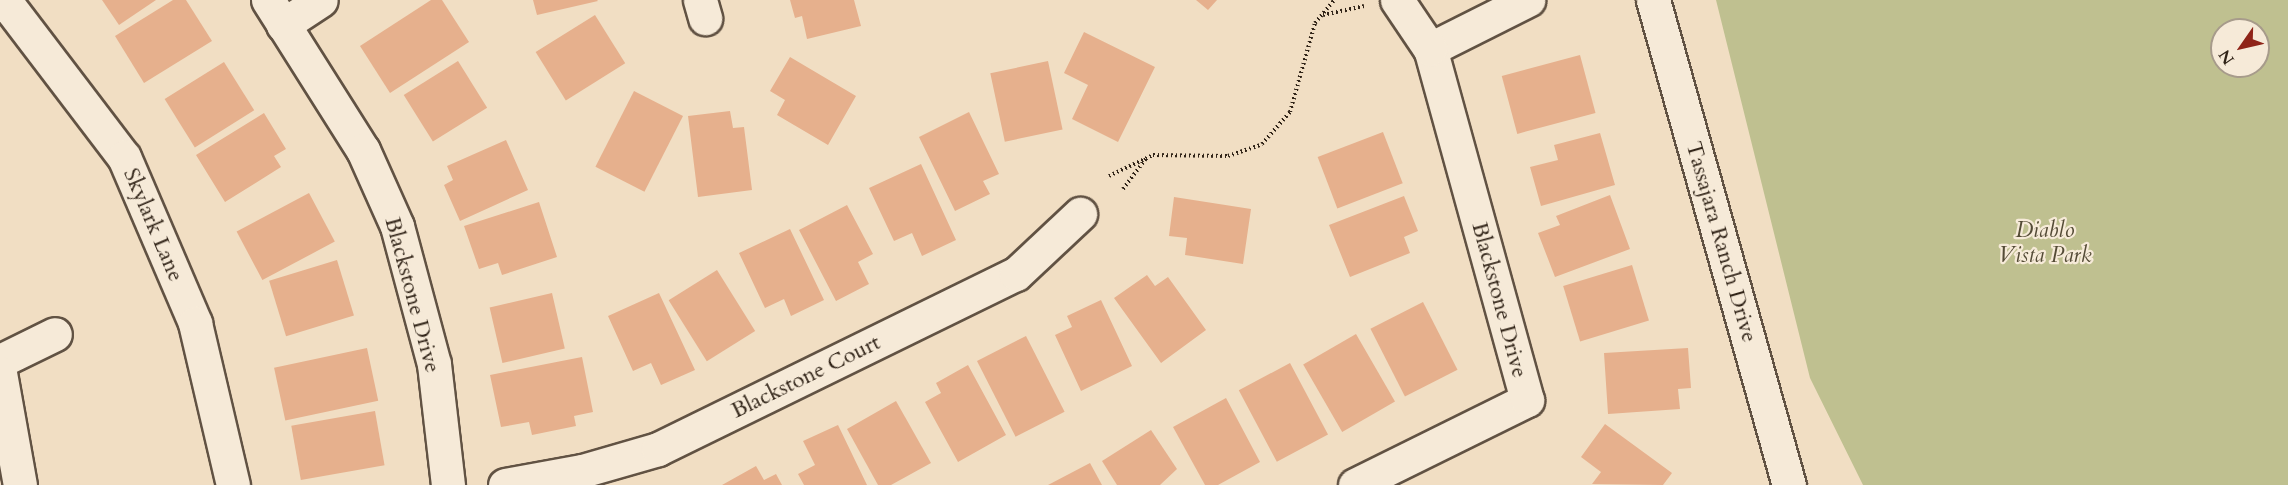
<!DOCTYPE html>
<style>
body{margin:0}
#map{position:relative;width:2288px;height:485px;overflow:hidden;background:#f1dec3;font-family:Cardo,serif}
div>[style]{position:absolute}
.green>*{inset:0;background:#bfc090}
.building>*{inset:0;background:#e6b08d;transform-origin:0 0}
.path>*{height:4px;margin-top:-2px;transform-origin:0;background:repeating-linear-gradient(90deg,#312418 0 1.5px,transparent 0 4.5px)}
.roads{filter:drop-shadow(2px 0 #615243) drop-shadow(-2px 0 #615243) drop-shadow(0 2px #615243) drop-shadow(0 -2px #615243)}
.minor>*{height:33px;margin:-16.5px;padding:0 16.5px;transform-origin:16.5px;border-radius:16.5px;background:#f6ead8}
.tertiary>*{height:33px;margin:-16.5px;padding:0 16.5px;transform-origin:16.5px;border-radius:16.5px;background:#f6ead8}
span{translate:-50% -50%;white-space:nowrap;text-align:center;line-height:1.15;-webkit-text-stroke:4.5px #f6ead8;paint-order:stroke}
.street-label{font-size:22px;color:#312418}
.park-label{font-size:22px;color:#544b36;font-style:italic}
.north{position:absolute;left:2210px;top:18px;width:60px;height:60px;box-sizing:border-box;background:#f6ead8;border:2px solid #a79b8b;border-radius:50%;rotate:236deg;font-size:16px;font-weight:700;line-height:24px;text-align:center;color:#312418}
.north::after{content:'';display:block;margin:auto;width:21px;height:27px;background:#8f2418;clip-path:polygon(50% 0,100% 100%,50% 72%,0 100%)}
</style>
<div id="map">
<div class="green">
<i style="clip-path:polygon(evenodd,1716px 0,2288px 0,2288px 485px,1863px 485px,1810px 378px,1716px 0,2222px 30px,2258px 30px,2258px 66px,2222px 66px,2222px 30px)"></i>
</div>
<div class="building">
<i style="clip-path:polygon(102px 0,156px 0,119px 25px)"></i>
<i style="clip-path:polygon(173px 0,186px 0,212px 41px,144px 83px,115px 36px)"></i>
<i style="clip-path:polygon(431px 0,442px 0,469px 42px,390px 93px,360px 46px)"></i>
<i style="clip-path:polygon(533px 0,597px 0,598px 1px,537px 15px)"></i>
<i style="clip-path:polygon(790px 0,854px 0,861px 26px,807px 39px,802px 16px,795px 18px)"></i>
<i style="clip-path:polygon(1196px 0,1217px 0,1208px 10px)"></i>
<i style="left:595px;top:15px;width:57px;height:70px;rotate:58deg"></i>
<i style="clip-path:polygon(1084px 32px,1155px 67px,1118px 142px,1072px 119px,1088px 85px,1064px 73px)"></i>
<i style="left:1580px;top:55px;width:60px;height:81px;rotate:75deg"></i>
<i style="clip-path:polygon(790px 57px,856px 96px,828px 145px,777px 115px,785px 100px,770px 91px)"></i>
<i style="left:458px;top:61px;width:55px;height:64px;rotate:58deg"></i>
<i style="left:1048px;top:61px;width:70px;height:59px;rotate:78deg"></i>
<i style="left:224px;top:62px;width:57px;height:70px;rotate:58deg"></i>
<i style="left:634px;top:91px;width:55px;height:85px;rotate:27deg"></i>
<i style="clip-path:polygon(730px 111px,733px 128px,744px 127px,752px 190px,698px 197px,688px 116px)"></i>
<i style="clip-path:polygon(969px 112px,999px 174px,983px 181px,990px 194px,955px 211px,919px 137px)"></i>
<i style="clip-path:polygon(264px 113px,286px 149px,274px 156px,281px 167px,225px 202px,196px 155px)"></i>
<i style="left:1383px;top:132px;width:55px;height:70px;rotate:69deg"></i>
<i style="clip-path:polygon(1600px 133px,1615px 185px,1541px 206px,1530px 167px,1558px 160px,1554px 145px)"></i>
<i style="clip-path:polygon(506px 140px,528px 190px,460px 221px,444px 185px,453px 180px,447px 166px)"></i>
<i style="clip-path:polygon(921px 164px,956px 240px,922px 256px,912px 233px,894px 241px,869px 188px)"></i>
<i style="left:309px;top:193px;width:55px;height:82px;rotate:62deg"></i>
<i style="clip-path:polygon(1610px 195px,1630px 249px,1555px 277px,1538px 233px,1560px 225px,1556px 216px)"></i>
<i style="clip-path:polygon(1404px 196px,1418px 231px,1404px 237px,1410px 253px,1350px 277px,1329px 225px)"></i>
<i style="clip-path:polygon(1174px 197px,1251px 209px,1243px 264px,1185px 255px,1187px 238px,1169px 236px)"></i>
<i style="clip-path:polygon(539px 202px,557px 257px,502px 275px,498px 263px,479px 269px,464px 226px)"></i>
<i style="clip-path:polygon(847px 205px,873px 254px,858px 262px,869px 284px,836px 301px,799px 230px)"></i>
<i style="clip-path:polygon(790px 229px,824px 300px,791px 316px,784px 299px,765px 308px,739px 253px)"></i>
<i style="left:337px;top:260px;width:58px;height:71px;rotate:73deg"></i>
<i style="left:1632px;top:265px;width:58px;height:72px;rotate:73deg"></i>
<i style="left:717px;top:270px;width:72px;height:57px;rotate:58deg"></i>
<i style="clip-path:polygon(1147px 275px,1155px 286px,1168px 277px,1206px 330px,1161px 363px,1114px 298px)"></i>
<i style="left:552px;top:293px;width:57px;height:64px;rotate:77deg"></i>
<i style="clip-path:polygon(659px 293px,695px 370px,661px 385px,651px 363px,633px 371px,608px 316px)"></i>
<i style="clip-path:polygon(1101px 300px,1132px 366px,1081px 391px,1055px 335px,1072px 327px,1067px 316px)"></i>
<i style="left:1423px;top:302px;width:76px;height:59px;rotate:63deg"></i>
<i style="left:1356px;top:334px;width:78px;height:61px;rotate:60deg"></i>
<i style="left:1026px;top:336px;width:85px;height:55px;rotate:63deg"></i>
<i style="left:367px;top:348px;width:54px;height:95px;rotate:78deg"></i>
<i style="clip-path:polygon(1688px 348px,1691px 388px,1678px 389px,1680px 409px,1608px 414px,1604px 353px)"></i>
<i style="clip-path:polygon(582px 357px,593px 412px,574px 416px,576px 426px,532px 435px,529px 422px,501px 427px,490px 375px)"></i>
<i style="left:1290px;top:363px;width:81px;height:58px;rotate:62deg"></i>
<i style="clip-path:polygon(968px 365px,1006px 435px,958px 462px,925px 402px,941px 393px,936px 383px)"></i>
<i style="clip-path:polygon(1226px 398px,1260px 462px,1218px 485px,1205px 485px,1173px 427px)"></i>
<i style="clip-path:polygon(896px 401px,931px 463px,891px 485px,878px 485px,847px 429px)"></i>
<i style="left:375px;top:411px;width:55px;height:85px;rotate:80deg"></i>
<i style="clip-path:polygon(1605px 424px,1672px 473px,1663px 485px,1592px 484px,1601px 472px,1581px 457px)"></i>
<i style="clip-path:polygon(838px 425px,867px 485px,804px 485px,798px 474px,815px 465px,803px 441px)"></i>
<i style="clip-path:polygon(1151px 430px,1177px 469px,1160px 485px,1117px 485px,1102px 461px)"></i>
<i style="clip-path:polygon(1090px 463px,1102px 485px,1048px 485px)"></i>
<i style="clip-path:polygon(756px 466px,764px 480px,776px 474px,782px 485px,722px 485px)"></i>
</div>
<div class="path">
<i style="left:1323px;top:15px;width:42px;rotate:-12.4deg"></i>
<i style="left:1109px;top:176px;width:49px;rotate:-25.5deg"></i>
<i style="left:1153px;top:155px;width:75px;rotate:0.8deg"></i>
<i style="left:1228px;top:156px;width:36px;rotate:-19deg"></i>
<i style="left:1262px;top:144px;width:43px;rotate:-48.8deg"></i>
<i style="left:1290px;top:112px;width:92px;rotate:-74.3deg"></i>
<i style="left:1315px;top:23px;width:30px;rotate:-50deg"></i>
<i style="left:1123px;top:189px;width:39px;rotate:-53deg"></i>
</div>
<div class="roads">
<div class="minor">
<i style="left:268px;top:0;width:178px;rotate:57.7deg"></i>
<i style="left:363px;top:150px;width:83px;rotate:65.9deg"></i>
<i style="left:397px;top:226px;width:143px;rotate:75deg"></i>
<i style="left:434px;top:364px;width:122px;rotate:83.4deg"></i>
<i style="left:700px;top:0;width:19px;rotate:74deg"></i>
<i style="left:0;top:5px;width:8px"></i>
<i style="left:8px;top:5px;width:191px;rotate:52.7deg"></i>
<i style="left:124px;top:157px;width:181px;rotate:66.8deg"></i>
<i style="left:195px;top:323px;width:166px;rotate:76.8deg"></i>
<i style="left:283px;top:25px;width:45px;rotate:-33.3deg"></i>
<i style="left:1430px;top:49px;width:110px;rotate:-26.6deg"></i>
<i style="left:0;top:361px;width:61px;rotate:-26.1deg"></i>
<i style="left:0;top:373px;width:114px;rotate:79.9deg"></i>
<i style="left:505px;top:485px;width:78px;rotate:-10.3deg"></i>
<i style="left:582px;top:471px;width:79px;rotate:-16.1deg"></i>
<i style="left:658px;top:449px;width:398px;rotate:-26.1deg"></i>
<i style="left:1016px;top:274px;width:88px;rotate:-43.2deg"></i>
<i style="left:1355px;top:485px;width:192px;rotate:-26.3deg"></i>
<i style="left:1527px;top:400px;width:364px;rotate:-105.4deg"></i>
<i style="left:1430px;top:49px;width:59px;rotate:-124deg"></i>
</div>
<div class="tertiary">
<i style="left:1653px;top:0;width:504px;rotate:74.34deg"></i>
</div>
</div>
<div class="street-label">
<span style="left:153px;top:225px;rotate:67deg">Skylark Lane</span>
<span style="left:1721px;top:242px;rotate:74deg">Tassajara Ranch Drive</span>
<span style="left:412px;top:295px;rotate:75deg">Blackstone Drive</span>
<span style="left:1499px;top:300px;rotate:75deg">Blackstone Drive</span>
<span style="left:806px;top:377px;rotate:-26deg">Blackstone Court</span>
</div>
<div class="park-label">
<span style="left:2045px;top:243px">Diablo<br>Vista Park</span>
</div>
<div class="north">N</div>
</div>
